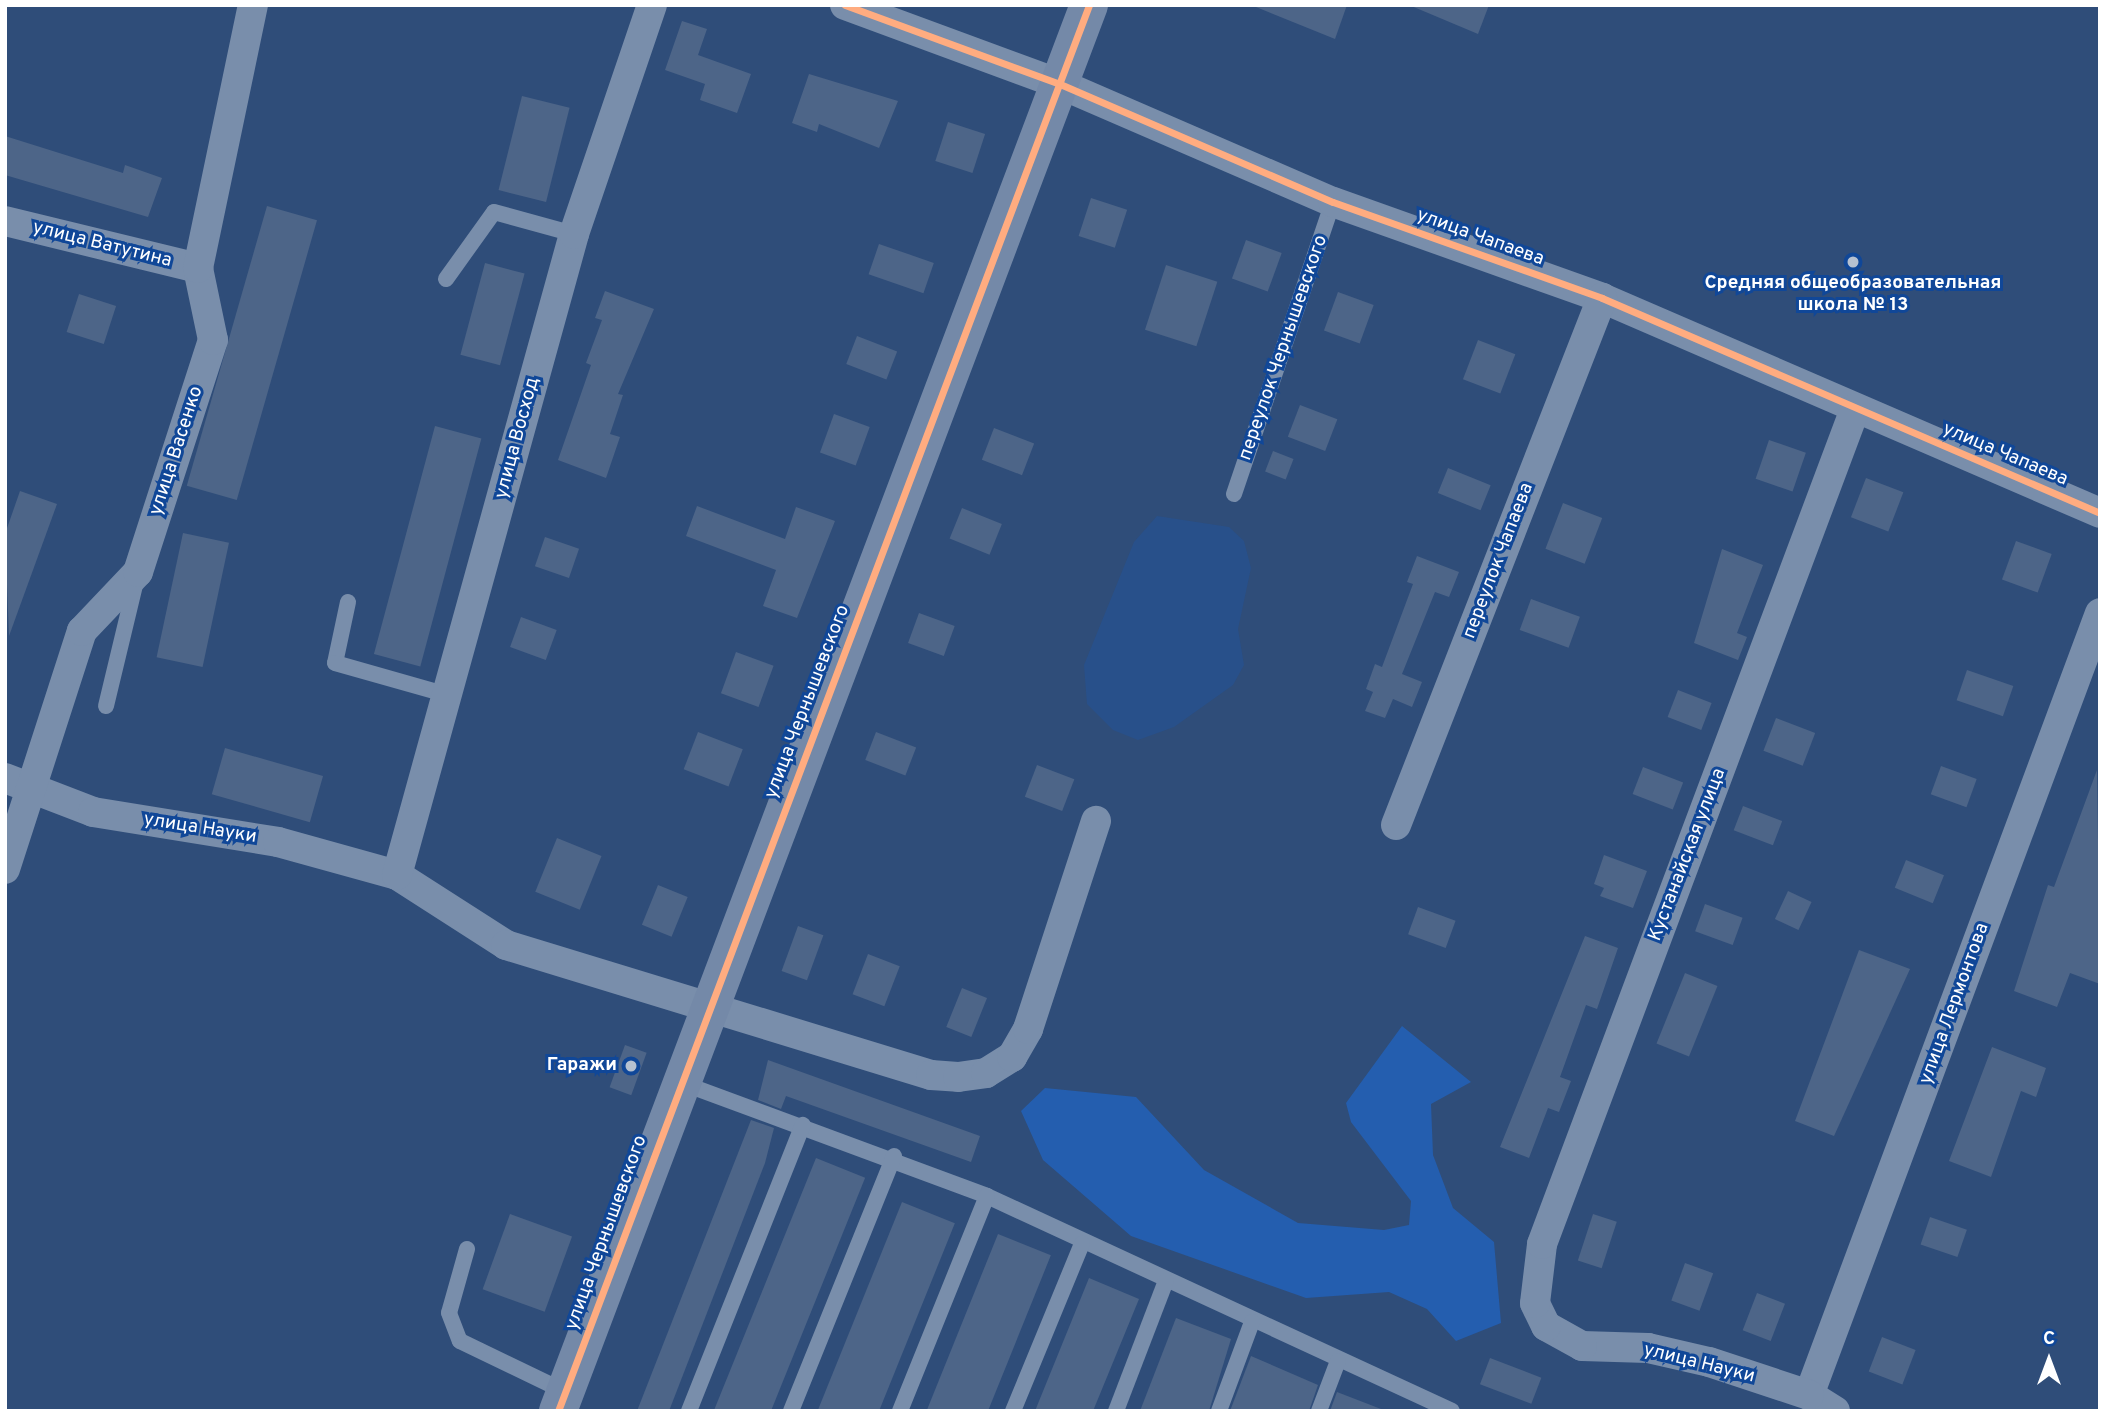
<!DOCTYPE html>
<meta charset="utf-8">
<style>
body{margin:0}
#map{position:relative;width:2105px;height:1416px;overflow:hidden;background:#2f4d79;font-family:Overpass,sans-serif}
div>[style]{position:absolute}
.green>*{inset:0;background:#245eaf}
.water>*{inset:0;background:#28508a}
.building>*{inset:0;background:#4d6588;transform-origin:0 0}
.lane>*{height:16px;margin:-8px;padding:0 8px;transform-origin:8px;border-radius:8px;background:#798eab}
.street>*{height:30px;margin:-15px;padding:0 15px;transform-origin:15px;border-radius:15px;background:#798eab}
.secondary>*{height:38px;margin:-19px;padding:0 19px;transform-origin:19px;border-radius:19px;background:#7489a8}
.cycleway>*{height:7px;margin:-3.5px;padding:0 3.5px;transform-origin:3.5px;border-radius:3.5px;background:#ffac80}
.dots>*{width:19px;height:19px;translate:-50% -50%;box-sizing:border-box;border:4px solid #104798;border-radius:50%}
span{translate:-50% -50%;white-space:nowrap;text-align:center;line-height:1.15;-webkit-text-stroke:6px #104798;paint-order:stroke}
.street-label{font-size:19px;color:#fff}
.poi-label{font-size:19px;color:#fff;font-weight:700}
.right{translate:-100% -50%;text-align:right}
.frame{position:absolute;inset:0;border:7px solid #fff;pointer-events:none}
.north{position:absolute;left:2014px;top:1325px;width:70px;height:70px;-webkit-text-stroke:5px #104798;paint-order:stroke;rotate:0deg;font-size:19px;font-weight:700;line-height:28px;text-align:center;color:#fff}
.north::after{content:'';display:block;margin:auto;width:24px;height:32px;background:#fff;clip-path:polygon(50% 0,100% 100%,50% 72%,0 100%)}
</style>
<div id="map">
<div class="green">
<i style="clip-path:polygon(1402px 1026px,1471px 1082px,1431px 1104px,1433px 1155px,1453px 1208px,1494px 1242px,1501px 1323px,1456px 1341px,1427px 1309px,1389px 1292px,1306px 1298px,1131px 1236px,1043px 1160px,1021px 1111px,1045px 1088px,1136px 1097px,1204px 1170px,1298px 1223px,1384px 1230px,1409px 1225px,1411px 1201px,1351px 1122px,1346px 1103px)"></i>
</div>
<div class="water">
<i style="clip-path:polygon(1157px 516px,1229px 527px,1244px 541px,1251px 568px,1238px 629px,1244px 665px,1233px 685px,1174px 727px,1138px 740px,1113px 730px,1087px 704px,1084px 665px,1134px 542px)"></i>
</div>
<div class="building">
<i style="clip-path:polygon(1251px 5px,1347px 5px,1335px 39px)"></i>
<i style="clip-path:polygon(1409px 5px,1489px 5px,1478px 34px)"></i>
<i style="clip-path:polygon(682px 21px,707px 29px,698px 55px,751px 74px,737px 113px,700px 100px,705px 84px,665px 70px)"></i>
<i style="clip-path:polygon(809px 74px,898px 101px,879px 148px,819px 124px,817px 132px,792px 123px)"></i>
<i style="left:522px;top:96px;width:49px;height:97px;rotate:14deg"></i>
<i style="left:948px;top:122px;width:39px;height:41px;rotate:18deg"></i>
<i style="clip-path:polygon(5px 136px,123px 173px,125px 165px,162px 178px,148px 217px,5px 175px)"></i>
<i style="left:1091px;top:198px;width:38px;height:40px;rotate:18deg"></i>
<i style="left:267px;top:206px;width:52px;height:291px;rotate:16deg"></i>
<i style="left:1246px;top:240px;width:38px;height:41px;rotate:20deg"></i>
<i style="left:879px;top:244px;width:58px;height:32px;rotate:19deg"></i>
<i style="left:485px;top:263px;width:41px;height:95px;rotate:15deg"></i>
<i style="left:1166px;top:265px;width:54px;height:68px;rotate:18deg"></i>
<i style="clip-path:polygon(605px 291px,654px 309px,618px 394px,623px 395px,610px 434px,620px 437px,606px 478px,558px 460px,591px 365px,586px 363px,602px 320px,595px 318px)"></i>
<i style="left:1338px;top:292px;width:38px;height:41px;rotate:20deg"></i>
<i style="left:79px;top:294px;width:39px;height:40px;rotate:18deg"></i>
<i style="left:857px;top:336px;width:43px;height:30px;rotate:21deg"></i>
<i style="left:1478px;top:340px;width:40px;height:42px;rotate:21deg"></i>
<i style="left:1300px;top:405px;width:40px;height:34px;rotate:21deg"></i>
<i style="left:834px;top:414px;width:38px;height:41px;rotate:20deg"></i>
<i style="left:435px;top:426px;width:48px;height:236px;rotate:15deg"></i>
<i style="left:994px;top:428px;width:43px;height:34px;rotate:21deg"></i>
<i style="left:1769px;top:440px;width:39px;height:41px;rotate:19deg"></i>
<i style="left:1273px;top:451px;width:22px;height:22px;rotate:21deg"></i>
<i style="left:1448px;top:468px;width:46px;height:27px;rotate:22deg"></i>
<i style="left:1866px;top:478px;width:40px;height:42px;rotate:21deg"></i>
<i style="clip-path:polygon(20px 491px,57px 504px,9px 636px,5px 534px)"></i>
<i style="left:1563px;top:503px;width:42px;height:49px;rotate:21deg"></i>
<i style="clip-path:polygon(697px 506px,785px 539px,796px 507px,835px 521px,797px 618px,763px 606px,776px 570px,686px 536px)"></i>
<i style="left:962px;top:508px;width:43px;height:33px;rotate:22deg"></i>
<i style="left:183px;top:533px;width:47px;height:127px;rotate:12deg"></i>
<i style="left:545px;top:537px;width:36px;height:31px;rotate:19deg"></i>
<i style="left:2016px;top:541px;width:38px;height:41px;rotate:20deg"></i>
<i style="clip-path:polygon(1722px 549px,1763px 565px,1737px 633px,1747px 637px,1738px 660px,1694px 643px)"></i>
<i style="clip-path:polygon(1417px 556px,1459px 572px,1449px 597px,1435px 592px,1402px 674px,1422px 682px,1412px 707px,1393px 699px,1385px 718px,1365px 711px,1373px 692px,1366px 689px,1375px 664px,1382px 667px,1413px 584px,1407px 582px)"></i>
<i style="left:1531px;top:599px;width:52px;height:33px;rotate:20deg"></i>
<i style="left:919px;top:613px;width:38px;height:32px;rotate:20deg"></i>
<i style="left:521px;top:617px;width:38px;height:32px;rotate:20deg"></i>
<i style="left:736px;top:652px;width:40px;height:44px;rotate:20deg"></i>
<i style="left:1967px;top:670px;width:49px;height:32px;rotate:19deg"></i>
<i style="left:1678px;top:690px;width:36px;height:29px;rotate:21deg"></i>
<i style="left:1776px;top:718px;width:42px;height:35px;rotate:21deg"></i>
<i style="left:698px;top:732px;width:48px;height:40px;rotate:21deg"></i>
<i style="left:876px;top:732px;width:43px;height:30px;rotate:21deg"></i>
<i style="left:225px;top:748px;width:102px;height:48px;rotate:16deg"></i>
<i style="left:1037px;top:765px;width:40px;height:34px;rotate:21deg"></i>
<i style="left:1941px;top:766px;width:38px;height:30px;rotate:20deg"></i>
<i style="left:1643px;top:767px;width:43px;height:29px;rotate:21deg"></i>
<i style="clip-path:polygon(2097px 770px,2100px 984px,2070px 973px,2057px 1007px,2014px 991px,2048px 885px,2054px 887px)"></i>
<i style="left:1743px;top:806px;width:42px;height:26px;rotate:21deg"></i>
<i style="left:557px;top:838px;width:48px;height:58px;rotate:22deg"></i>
<i style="clip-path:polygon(1604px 855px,1647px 871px,1633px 908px,1600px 896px,1604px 888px,1594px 884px)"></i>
<i style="left:1906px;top:860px;width:41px;height:30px;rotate:22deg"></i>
<i style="left:658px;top:885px;width:32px;height:43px;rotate:22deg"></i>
<i style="left:1788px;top:891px;width:26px;height:31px;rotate:25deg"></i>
<i style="left:1705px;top:904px;width:40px;height:29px;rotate:20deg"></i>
<i style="left:1418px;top:907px;width:40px;height:29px;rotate:20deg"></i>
<i style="left:798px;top:926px;width:27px;height:48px;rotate:20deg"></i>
<i style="clip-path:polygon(1585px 936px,1618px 948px,1597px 1009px,1586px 1005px,1560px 1077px,1571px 1081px,1559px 1112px,1548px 1108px,1529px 1158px,1500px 1147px)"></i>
<i style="clip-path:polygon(1859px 950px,1910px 969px,1834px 1136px,1795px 1121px)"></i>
<i style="left:868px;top:954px;width:34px;height:43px;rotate:21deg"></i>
<i style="left:1685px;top:973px;width:35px;height:76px;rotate:22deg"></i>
<i style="left:962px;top:988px;width:27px;height:42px;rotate:22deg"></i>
<i style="left:625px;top:1045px;width:23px;height:45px;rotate:20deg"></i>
<i style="clip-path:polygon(1992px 1047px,2046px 1068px,2036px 1097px,2021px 1091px,1991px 1177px,1949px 1161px)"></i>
<i style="clip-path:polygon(768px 1060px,980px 1136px,971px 1162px,786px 1096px,781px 1109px,758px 1100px)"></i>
<i style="clip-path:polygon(751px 1120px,774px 1128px,765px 1163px,669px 1411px,637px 1411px)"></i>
<i style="left:816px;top:1158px;width:53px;height:273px;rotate:22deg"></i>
<i style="left:902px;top:1202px;width:57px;height:225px;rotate:22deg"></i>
<i style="left:510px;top:1214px;width:66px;height:80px;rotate:20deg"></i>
<i style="left:1593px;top:1214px;width:25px;height:49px;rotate:18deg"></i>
<i style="left:1930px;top:1217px;width:39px;height:29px;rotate:19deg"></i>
<i style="left:998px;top:1234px;width:57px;height:190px;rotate:22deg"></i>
<i style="left:1685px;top:1263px;width:30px;height:40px;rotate:20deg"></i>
<i style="clip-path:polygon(1089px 1278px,1139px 1299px,1093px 1411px,1035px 1411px)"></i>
<i style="left:1757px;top:1293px;width:30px;height:40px;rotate:21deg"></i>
<i style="clip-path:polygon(1176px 1318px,1231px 1339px,1209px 1411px,1140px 1411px)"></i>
<i style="left:1882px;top:1337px;width:36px;height:37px;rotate:21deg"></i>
<i style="clip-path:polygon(1251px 1356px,1318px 1385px,1309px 1411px,1230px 1411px)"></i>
<i style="left:1490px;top:1358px;width:55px;height:28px;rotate:21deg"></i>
<i style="clip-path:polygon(1337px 1392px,1381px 1409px,1381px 1411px,1330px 1411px)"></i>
</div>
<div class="lane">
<i style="left:446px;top:279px;width:82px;rotate:-54.4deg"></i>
<i style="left:494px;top:212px;width:83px;rotate:15.4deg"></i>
<i style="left:1234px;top:494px;width:308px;rotate:-71.3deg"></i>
<i style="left:348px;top:602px;width:62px;rotate:102deg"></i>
<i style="left:335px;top:663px;width:117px;rotate:15.8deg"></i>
<i style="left:106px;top:706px;width:129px;rotate:-76.5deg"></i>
<i style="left:682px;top:1083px;width:325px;rotate:20.3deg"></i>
<i style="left:987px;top:1196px;width:512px;rotate:24.81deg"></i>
<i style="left:467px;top:1249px;width:66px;rotate:105.7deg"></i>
<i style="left:449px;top:1313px;width:30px;rotate:69deg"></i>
<i style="left:460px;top:1341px;width:118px;rotate:25.7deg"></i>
<i style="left:689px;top:1411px;width:308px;rotate:-68.3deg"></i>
<i style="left:791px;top:1411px;width:275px;rotate:-68deg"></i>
<i style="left:900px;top:1411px;width:232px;rotate:-68deg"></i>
<i style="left:1013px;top:1411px;width:181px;rotate:-67.6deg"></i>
<i style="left:1116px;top:1411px;width:139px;rotate:-69deg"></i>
<i style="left:1219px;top:1411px;width:95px;rotate:-69.7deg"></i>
<i style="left:1319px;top:1411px;width:53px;rotate:-69.2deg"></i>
</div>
<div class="street">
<i style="left:845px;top:5px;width:229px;rotate:20.2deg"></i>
<i style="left:1060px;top:84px;width:297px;rotate:23.4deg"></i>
<i style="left:1333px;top:202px;width:286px;rotate:19.6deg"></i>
<i style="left:1602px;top:298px;width:542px;rotate:23.35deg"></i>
<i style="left:5px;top:221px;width:199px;rotate:13.7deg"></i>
<i style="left:5px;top:778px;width:94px;rotate:21.1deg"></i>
<i style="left:93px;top:812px;width:187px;rotate:9.2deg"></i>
<i style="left:278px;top:842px;width:123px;rotate:15.5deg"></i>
<i style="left:397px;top:875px;width:130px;rotate:32.7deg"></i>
<i style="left:506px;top:945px;width:444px;rotate:17deg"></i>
<i style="left:931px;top:1075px;width:27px;rotate:4deg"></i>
<i style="left:958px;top:1077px;width:28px;rotate:-8deg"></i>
<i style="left:986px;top:1073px;width:31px;rotate:-32deg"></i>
<i style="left:1012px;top:1057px;width:32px;rotate:-60deg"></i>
<i style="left:1028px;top:1029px;width:219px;rotate:-71.9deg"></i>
<i style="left:1396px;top:825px;width:566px;rotate:-68.65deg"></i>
<i style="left:5px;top:869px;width:250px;rotate:-72.1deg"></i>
<i style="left:82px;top:631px;width:81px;rotate:-46.5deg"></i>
<i style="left:138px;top:572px;width:244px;rotate:-72.1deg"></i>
<i style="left:213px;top:340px;width:74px;rotate:-101.8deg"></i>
<i style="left:198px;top:268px;width:269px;rotate:-78.2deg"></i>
<i style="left:397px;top:875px;width:665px;rotate:-74.56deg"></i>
<i style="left:574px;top:234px;width:242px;rotate:-71.2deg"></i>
<i style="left:1809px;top:1395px;width:834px;rotate:-69.59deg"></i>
<i style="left:1835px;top:1411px;width:31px;rotate:-148deg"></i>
<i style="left:1809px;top:1395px;width:105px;rotate:-161.7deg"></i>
<i style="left:1709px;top:1362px;width:63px;rotate:-167.1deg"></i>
<i style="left:1648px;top:1348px;width:66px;rotate:-178.3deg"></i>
<i style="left:1582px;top:1346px;width:41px;rotate:-150.9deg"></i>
<i style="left:1546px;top:1326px;width:25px;rotate:-116deg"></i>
<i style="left:1535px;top:1303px;width:59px;rotate:-83.2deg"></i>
<i style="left:1542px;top:1244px;width:892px;rotate:-69.45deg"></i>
</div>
<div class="secondary">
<i style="left:558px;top:1411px;width:1503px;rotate:-69.31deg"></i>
</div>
<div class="cycleway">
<i style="left:845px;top:5px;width:229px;rotate:20.2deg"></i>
<i style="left:1060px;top:84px;width:297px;rotate:23.4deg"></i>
<i style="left:1333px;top:202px;width:286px;rotate:19.6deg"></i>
<i style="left:1602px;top:298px;width:542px;rotate:23.35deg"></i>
<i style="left:558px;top:1411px;width:1503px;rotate:-69.31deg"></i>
</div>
<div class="dots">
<i style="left:1853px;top:262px;background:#b6c1d0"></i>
<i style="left:631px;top:1066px;background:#b6c1d0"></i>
</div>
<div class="street-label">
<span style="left:1480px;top:238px;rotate:20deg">улица Чапаева</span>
<span style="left:102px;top:245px;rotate:14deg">улица Ватутина</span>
<span style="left:1284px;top:348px;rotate:-71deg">переулок Чернышевского</span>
<span style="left:518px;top:438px;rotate:-75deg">улица Восход</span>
<span style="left:177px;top:451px;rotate:-72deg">улица Васенко</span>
<span style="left:2005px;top:455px;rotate:23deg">улица Чапаева</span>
<span style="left:1499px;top:561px;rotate:-69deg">переулок Чапаева</span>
<span style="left:808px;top:702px;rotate:-69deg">улица Чернышевского</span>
<span style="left:200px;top:829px;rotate:9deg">улица Науки</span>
<span style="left:1688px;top:855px;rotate:-69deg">Кустанайская улица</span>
<span style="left:1955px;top:1004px;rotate:-70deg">улица Лермонтова</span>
<span style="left:607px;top:1233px;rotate:-70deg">улица Чернышевского</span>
<span style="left:1699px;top:1364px;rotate:14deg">улица Науки</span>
</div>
<div class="poi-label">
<span style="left:1853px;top:295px">Средняя общеобразовательная<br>школа № 13</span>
<span class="right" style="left:617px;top:1066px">Гаражи</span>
</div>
<div class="frame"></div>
<div class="north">С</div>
</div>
